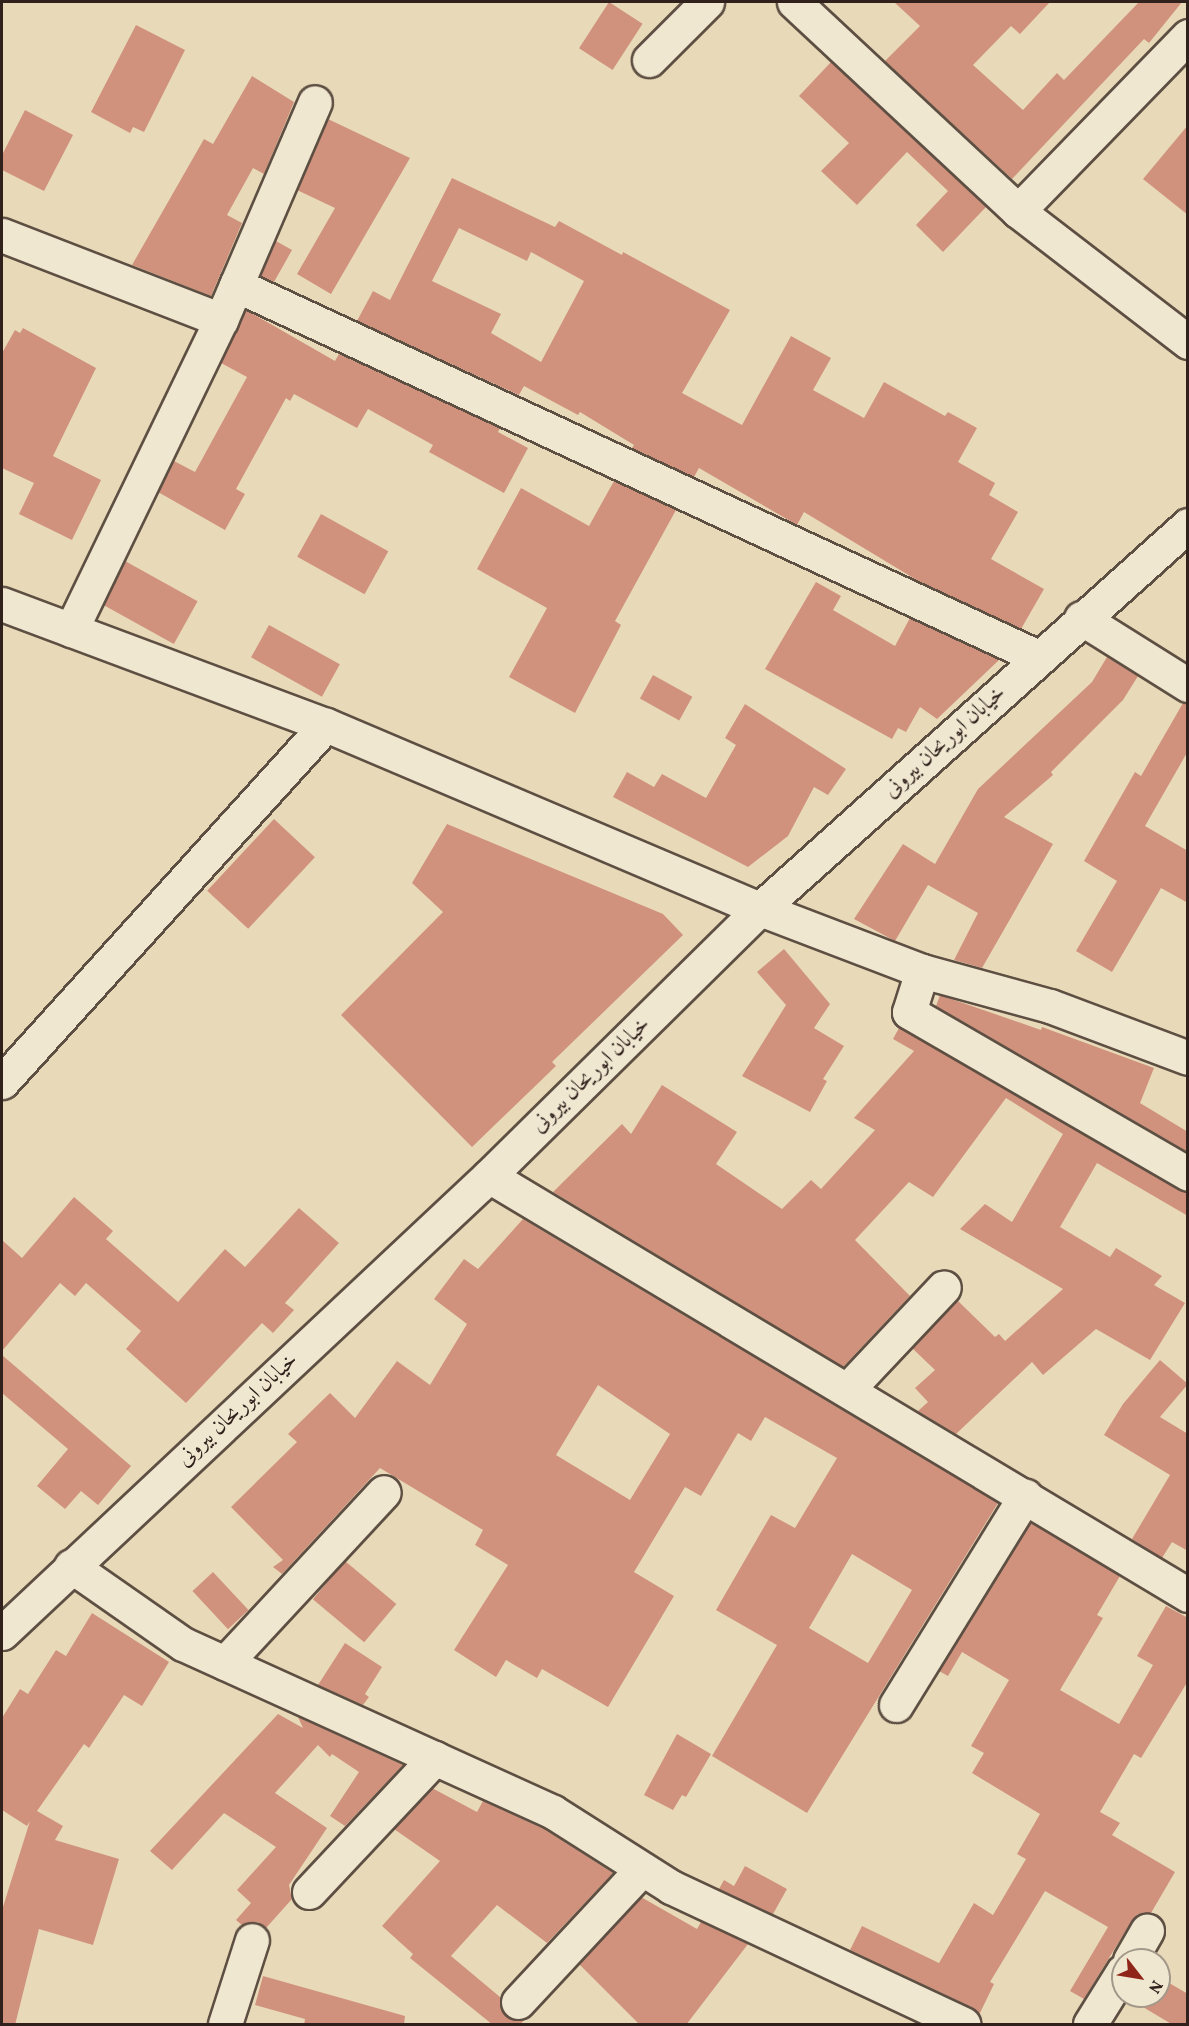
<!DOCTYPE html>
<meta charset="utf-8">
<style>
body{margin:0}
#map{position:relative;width:1189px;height:2026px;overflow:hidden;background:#e8dab8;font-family:Vollkorn,Amiri,serif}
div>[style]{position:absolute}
.building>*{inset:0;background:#d0927d;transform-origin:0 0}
.roads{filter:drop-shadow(2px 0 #5e4f43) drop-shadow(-2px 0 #5e4f43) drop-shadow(0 2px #5e4f43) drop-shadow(0 -2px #5e4f43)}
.minor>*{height:33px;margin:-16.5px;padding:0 16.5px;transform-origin:16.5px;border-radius:16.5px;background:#f0e7d1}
span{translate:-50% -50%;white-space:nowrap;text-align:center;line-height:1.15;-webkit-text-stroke:4.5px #f0e7d1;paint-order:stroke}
.street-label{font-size:22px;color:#30211c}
.frame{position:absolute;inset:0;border:3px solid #30211c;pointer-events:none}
.north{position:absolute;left:1111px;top:1948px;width:60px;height:60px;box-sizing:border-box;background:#f0e7d1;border:2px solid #a39889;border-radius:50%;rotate:121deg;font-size:16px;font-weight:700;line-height:24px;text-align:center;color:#30211c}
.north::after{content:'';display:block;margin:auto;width:21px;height:27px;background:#8f2418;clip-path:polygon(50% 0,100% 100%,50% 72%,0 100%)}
</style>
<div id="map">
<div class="building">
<i style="left:609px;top:2px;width:40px;height:55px;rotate:33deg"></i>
<i style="clip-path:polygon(894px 2px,1050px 2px,1020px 34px,1011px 26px,973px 65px,1023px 110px,1057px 73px,1064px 80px,1139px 2px,1182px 2px,1149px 43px,1144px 39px,1012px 179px,885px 61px,920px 26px)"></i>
<i style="clip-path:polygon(136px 25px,185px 50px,144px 132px,133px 127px,130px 133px,91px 112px)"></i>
<i style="clip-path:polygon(831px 62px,986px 207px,943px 252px,916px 225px,948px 191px,907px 152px,857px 205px,821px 171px,849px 143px,799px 96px)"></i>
<i style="clip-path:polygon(252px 76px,294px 102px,264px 174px,253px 168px,227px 215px,242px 223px,211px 296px,132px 265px,204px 139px,213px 144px)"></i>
<i style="clip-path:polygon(25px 110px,73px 135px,44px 191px,2px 170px,2px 155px)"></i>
<i style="clip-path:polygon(328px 119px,410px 158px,331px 294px,297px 274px,335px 208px,297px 190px)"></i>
<i style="clip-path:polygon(1188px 125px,1188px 215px,1143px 179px)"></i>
<i style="clip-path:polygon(evenodd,452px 178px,555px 227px,559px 221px,622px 255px,623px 252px,730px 310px,682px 393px,742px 425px,791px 336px,831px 358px,813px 390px,864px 418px,884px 382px,945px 416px,948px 412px,977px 428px,958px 462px,995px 483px,989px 495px,1018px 512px,991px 559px,1044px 589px,1021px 629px,920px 582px,804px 512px,797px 525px,699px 468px,694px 477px,632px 448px,634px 445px,580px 412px,578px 415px,524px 386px,519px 395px,357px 321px,373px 291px,390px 300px,452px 178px,459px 228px,527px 261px,531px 252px,584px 281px,541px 362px,491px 333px,501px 314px,432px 281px,459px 228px)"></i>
<i style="clip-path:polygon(276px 241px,292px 250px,274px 282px,261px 276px)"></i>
<i style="clip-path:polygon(246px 310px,335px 361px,339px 354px,500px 428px,498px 432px,528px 448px,504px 493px,429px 452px,433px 445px,368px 409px,357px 428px,294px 394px,290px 401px,286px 398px,236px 489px,245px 494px,225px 530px,158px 492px,174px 461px,195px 472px,247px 377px,221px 363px)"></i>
<i style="clip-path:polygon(23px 328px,96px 368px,53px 456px,101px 480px,72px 540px,19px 514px,34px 483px,2px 468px,2px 353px,15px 330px,20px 333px)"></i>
<i style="clip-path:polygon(614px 481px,676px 510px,615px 621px,621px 625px,575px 713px,509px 677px,547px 608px,477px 569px,521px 488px,589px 526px)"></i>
<i style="left:321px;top:514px;width:77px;height:49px;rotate:29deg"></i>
<i style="left:125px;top:561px;width:83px;height:49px;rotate:29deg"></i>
<i style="clip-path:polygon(816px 582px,841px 596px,833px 610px,895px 646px,910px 618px,999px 660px,937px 719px,920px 707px,906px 732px,898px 728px,892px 739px,765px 669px)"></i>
<i style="left:269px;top:625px;width:81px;height:37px;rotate:29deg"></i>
<i style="clip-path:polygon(1107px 657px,1138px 676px,1123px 700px,1051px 772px,1053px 775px,1004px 817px,1053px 844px,982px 968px,954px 960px,978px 913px,928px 885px,895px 941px,854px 919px,903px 844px,935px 864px,978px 789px,1092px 682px)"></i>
<i style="left:653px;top:675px;width:45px;height:27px;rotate:29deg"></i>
<i style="clip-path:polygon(1183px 703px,1188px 704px,1188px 751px,1145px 826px,1188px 851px,1188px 903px,1161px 888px,1112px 972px,1076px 951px,1117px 881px,1084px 861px,1135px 772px,1141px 776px)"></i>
<i style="clip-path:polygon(745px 704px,846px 769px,828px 795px,814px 787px,788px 836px,748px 867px,613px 797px,627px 772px,654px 787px,662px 774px,706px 798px,736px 745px,725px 738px)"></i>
<i style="left:274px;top:819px;width:56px;height:98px;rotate:43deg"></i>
<i style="clip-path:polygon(447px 824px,663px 914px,683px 935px,552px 1062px,556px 1066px,472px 1147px,341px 1015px,443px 912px,412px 883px)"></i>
<i style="clip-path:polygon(784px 949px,830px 1004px,814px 1028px,844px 1046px,823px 1079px,827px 1081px,810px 1112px,742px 1076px,786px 1005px,757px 972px)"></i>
<i style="clip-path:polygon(940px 995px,1041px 1030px,1042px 1027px,1154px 1068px,1140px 1103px,1188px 1132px,1188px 1152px,936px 1006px)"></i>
<i style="clip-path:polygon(899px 1028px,1188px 1193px,1188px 1216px,1097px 1163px,1060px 1227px,1110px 1257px,1116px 1248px,1162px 1276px,1154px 1285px,1185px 1303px,1150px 1360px,1096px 1329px,1043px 1375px,1032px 1362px,956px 1434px,918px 1411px,928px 1402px,915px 1388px,935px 1370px,912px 1348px,957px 1300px,995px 1337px,999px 1334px,1005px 1341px,1063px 1289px,960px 1229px,985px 1204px,1012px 1222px,1063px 1134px,1006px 1098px,933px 1197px,909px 1182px,855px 1240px,910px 1296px,843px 1367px,553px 1192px,622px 1124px,631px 1134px,662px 1085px,737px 1132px,716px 1164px,782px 1209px,811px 1180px,821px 1189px,875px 1130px,854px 1118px,914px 1051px,893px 1039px)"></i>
<i style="clip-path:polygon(74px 1197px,113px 1231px,106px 1239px,178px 1302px,225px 1249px,245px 1267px,299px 1208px,339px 1243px,285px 1303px,294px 1310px,273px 1333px,262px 1323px,186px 1403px,126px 1349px,141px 1331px,86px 1283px,75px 1296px,60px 1283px,2px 1351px,2px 1240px,22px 1258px)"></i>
<i style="clip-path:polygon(evenodd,523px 1219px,998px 1503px,807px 1813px,712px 1756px,777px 1645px,716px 1610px,771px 1515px,795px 1528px,837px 1458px,765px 1417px,751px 1441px,738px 1433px,701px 1496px,685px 1487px,634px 1572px,674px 1596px,608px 1707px,542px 1669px,537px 1678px,506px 1660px,496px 1677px,454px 1650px,508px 1565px,475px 1545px,483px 1530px,380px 1468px,282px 1574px,273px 1567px,283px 1560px,231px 1507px,297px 1442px,288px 1434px,330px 1393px,355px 1418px,397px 1361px,430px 1385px,467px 1324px,434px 1299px,464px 1259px,478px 1269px,523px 1219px,598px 1385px,670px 1434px,630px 1500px,556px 1455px,598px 1385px,523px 1219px,852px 1554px,912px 1590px,868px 1663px,809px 1628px,852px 1554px)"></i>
<i style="clip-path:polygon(2px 1355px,131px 1466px,98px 1505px,81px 1491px,65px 1509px,37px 1486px,68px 1449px,2px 1393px)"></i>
<i style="clip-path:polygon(1160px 1360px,1188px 1384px,1160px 1417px,1188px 1434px,1188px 1551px,1172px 1542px,1162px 1558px,1132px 1539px,1170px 1475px,1104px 1435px,1123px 1404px)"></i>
<i style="clip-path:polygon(1031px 1523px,1120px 1576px,1097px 1615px,1103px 1618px,1060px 1690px,1119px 1724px,1153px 1665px,1137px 1656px,1166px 1606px,1188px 1618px,1188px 1681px,1141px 1758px,1134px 1754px,1100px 1812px,1120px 1823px,1112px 1835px,1175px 1872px,1151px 1913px,1138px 1914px,1131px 1922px,1084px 1999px,1070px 1991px,1108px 1927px,1045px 1891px,990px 1982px,994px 1984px,979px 2015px,971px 2007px,850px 1950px,862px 1926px,939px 1963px,974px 1903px,993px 1915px,1026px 1859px,1017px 1854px,1040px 1814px,972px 1773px,984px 1753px,971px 1746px,1009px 1680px,962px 1652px,948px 1676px,939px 1671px)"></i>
<i style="left:345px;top:1561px;width:67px;height:50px;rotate:40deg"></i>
<i style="left:213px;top:1572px;width:52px;height:28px;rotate:47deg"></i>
<i style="clip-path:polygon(92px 1613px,169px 1662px,142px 1706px,124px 1695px,89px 1748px,84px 1744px,37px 1811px,63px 1826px,55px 1840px,119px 1859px,93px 1945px,39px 1929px,15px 2025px,2px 2025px,2px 1910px,30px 1821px,27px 1826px,2px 1810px,2px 1718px,20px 1689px,28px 1694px,56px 1650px,66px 1656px)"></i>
<i style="clip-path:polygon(345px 1643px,382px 1667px,365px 1694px,369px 1697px,363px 1705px,318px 1685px)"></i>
<i style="clip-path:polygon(278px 1714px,303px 1728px,298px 1717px,403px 1765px,345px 1826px,330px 1816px,359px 1772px,332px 1754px,330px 1757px,318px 1745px,275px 1793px,327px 1828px,289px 1885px,292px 1899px,266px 1928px,257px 1922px,242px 1925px,236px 1920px,251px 1903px,237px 1890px,276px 1847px,224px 1813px,172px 1870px,150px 1851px)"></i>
<i style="clip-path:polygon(677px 1734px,711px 1754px,686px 1797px,682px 1795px,673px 1810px,644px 1795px)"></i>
<i style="clip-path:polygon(432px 1788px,477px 1812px,483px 1801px,544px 1829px,613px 1873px,547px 1943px,497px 1905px,451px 1956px,500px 1997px,506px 2016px,524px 2020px,520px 2025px,493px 2025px,410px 1958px,413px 1954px,382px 1926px,440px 1861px,394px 1829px)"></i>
<i style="clip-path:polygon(745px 1866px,787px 1889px,773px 1914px,719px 1889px,724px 1880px,734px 1886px)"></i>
<i style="clip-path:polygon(641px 1897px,697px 1929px,701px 1922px,748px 1944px,686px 2025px,640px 2025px,579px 1964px)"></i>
<i style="clip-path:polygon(263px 1976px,405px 2016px,404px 2025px,304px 2025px,305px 2019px,255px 2005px)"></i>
<i style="clip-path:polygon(1159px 1977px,1188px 1994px,1188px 2025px,1173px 2025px,1128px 1998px,1159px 1996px)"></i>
</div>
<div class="roads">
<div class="minor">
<i style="left:794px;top:2px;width:306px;rotate:43deg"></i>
<i style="left:1018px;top:211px;width:215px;rotate:37.6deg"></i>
<i style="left:649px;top:60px;width:82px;rotate:-45deg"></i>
<i style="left:1018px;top:211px;width:244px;rotate:-45.8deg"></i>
<i style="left:2px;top:235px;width:235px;rotate:21.2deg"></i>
<i style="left:236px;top:285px;width:884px;rotate:24.88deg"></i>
<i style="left:2px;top:604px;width:346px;rotate:20.5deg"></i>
<i style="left:326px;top:725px;width:471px;rotate:23deg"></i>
<i style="left:760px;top:909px;width:173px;rotate:20.9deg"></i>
<i style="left:922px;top:971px;width:133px;rotate:15.3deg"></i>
<i style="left:1050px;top:1006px;width:147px;rotate:20.6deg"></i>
<i style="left:1081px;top:618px;width:126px;rotate:32.1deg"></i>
<i style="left:71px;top:630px;width:344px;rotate:-64.2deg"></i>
<i style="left:221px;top:320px;width:237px;rotate:-66.7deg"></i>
<i style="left:922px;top:971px;width:43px;rotate:107.6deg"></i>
<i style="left:909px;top:1012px;width:323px;rotate:30.1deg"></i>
<i style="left:2px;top:1082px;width:482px;rotate:-47.8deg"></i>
<i style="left:489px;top:1176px;width:815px;rotate:30.94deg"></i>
<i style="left:847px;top:1390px;width:141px;rotate:-46.7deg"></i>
<i style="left:71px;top:1566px;width:136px;rotate:34.9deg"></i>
<i style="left:183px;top:1644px;width:406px;rotate:24.4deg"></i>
<i style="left:553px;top:1812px;width:140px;rotate:32.4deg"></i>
<i style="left:671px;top:1887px;width:323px;rotate:25.1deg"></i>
<i style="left:2px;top:1633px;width:668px;rotate:-43.18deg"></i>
<i style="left:489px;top:1176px;width:380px;rotate:-44.6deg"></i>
<i style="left:760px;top:909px;width:575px;rotate:-41.9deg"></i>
<i style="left:225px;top:1663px;width:233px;rotate:-47.1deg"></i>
<i style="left:896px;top:1705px;width:246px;rotate:-58.3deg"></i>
<i style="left:309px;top:1892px;width:184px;rotate:-46.8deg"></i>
<i style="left:1130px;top:1960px;width:34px;rotate:-60deg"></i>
<i style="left:518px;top:2002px;width:180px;rotate:-47deg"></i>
<i style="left:225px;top:2024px;width:88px;rotate:-72.2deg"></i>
<i style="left:1090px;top:2024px;width:62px;rotate:-58.1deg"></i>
</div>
</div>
<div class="street-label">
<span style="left:945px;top:742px;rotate:-42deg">خیابان ابوریحان بیرونی</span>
<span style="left:591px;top:1075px;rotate:-44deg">خیابان ابوریحان بیرونی</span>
<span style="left:238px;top:1410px;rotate:-43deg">خیابان ابوریحان بیرونی</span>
</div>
<div class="frame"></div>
<div class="north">N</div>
</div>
